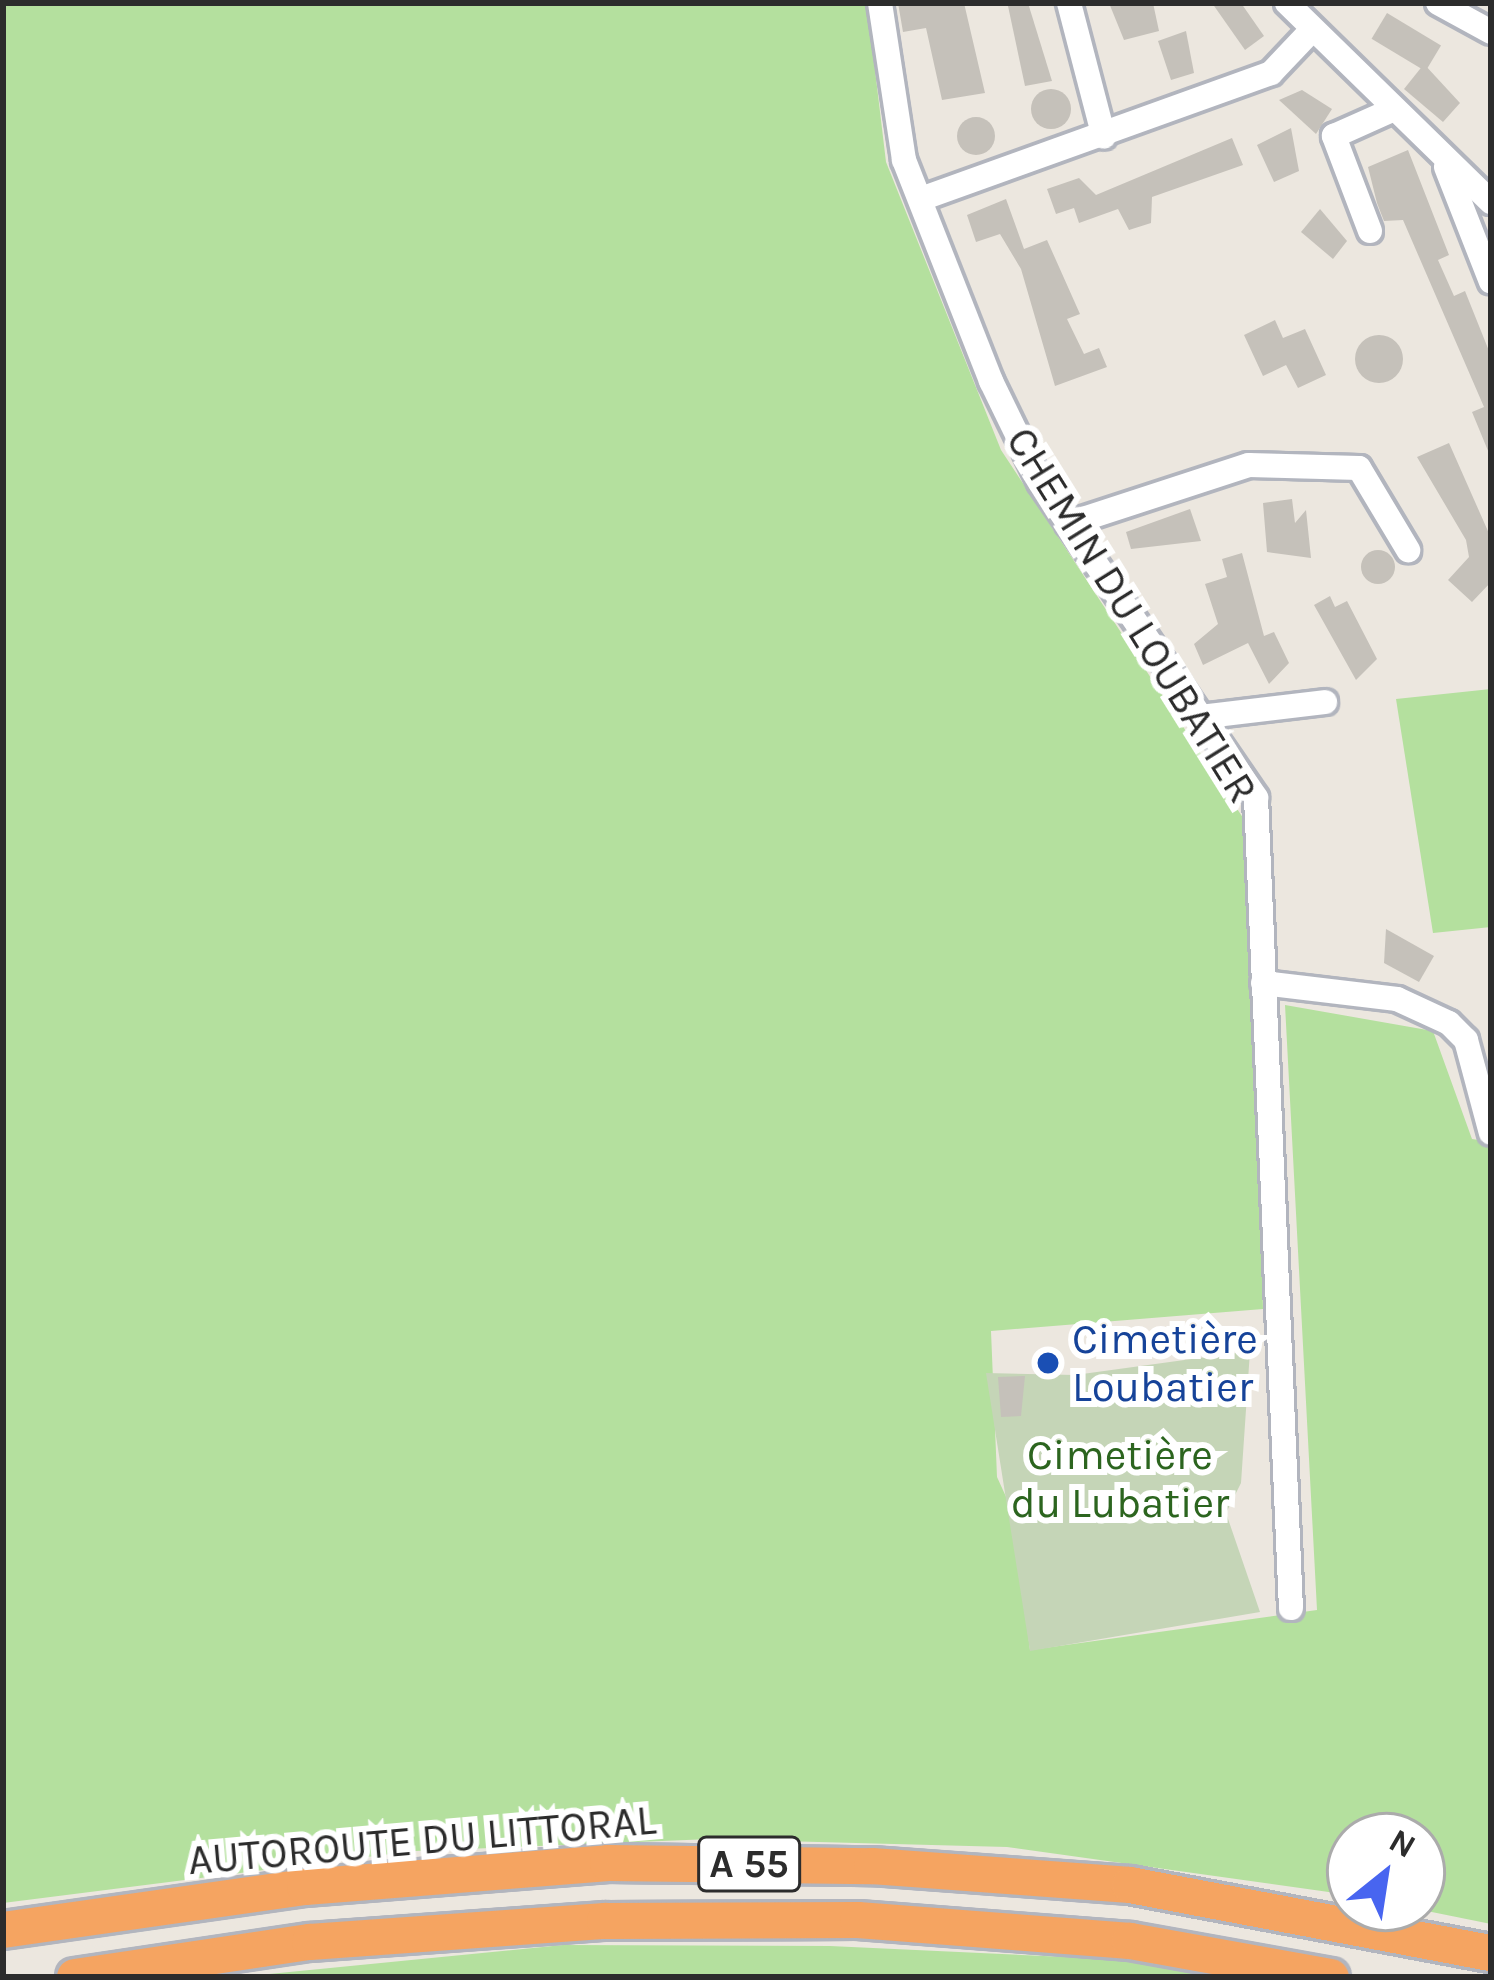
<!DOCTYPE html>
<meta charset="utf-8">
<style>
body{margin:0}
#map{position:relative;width:1494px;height:1980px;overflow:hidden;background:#ece7df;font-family:Karla,sans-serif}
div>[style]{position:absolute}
.green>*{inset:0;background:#b4e09e}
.cemetery>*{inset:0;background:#c5d5b7}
.building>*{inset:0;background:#c5c1ba;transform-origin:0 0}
.round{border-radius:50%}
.roads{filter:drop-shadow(3px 0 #b2b5be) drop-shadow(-3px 0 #b2b5be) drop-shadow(0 3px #b2b5be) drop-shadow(0 -3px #b2b5be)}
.minor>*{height:24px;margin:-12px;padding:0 12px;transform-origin:12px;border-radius:12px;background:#fff}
.highway>*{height:36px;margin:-18px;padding:0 18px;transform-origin:18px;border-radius:18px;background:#f5a461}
.dots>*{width:33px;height:33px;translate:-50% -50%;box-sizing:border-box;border:6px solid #fff;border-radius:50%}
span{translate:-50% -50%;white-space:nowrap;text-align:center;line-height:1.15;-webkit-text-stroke:12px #fff;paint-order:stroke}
.shield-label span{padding:3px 9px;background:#fff;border:3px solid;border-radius:9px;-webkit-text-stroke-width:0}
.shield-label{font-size:39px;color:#2c2c2c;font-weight:700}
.street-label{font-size:42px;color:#2c2c2c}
.transit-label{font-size:42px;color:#164399}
.left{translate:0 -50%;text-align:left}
.park-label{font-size:42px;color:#2c651f}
.frame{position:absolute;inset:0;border:6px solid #2c2c2c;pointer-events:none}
.north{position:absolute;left:1326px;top:1812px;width:120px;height:120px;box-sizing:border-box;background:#fff;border:3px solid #ababab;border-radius:50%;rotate:30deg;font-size:33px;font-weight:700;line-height:48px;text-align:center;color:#2c2c2c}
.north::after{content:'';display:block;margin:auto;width:42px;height:54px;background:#4865f0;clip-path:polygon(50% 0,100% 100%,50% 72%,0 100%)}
</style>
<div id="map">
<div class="green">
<i style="clip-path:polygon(3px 3px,867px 3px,886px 162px,1001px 450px,1251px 830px,1263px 1309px,991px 1331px,997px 1477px,1013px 1512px,1030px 1650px,1317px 1610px,1285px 1005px,1433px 1031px,1472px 1139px,1491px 1142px,1491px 1924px,1412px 1908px,1422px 1908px,1422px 1836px,1350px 1836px,1350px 1895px,1007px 1847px,711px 1839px,415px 1851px,3px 1903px)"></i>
<i style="clip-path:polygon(1491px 689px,1491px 927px,1433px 933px,1396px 699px)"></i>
<i style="clip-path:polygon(563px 1945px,830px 1946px,1153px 1961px,1227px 1977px,240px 1977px)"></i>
</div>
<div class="cemetery">
<i style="clip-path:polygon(1250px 1351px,1241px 1483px,1226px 1513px,1260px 1612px,1030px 1651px,986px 1373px,1075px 1375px)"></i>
</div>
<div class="building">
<i style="clip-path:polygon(898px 3px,964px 3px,985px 93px,942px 100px,926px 28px,903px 32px)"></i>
<i style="clip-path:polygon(1028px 3px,1052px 81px,1025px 86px,1008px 6px)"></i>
<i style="clip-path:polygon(1109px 3px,1153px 3px,1159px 31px,1124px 40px)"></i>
<i style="clip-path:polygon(1212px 3px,1241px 3px,1264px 36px,1245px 50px)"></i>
<i style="left:1387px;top:13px;width:63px;height:30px;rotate:31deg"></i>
<i style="clip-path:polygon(1186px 31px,1194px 73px,1171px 80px,1158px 41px)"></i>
<i style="clip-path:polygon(1424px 64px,1460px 103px,1443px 122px,1404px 89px)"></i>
<i class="round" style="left:1031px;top:89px;width:40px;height:40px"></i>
<i style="clip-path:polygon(1302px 90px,1332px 109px,1316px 134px,1279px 100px)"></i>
<i class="round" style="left:957px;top:117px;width:38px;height:38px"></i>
<i style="clip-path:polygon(1291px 128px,1299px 171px,1274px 182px,1257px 145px)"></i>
<i style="clip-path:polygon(1232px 138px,1243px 165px,1152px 197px,1151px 223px,1129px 230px,1118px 209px,1079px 223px,1074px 208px,1056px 214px,1047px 189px,1079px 178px,1096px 195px)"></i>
<i style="clip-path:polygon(1408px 150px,1449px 255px,1438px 260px,1454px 296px,1465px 291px,1491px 356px,1491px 458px,1472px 412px,1484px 407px,1403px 220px,1384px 221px,1377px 203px,1368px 167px)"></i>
<i style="clip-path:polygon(1006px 199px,1024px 249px,1047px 240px,1080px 314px,1067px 319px,1084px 354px,1099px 348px,1107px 367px,1055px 386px,1021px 269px,1000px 234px,976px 242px,967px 215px)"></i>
<i style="clip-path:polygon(1320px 209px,1347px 241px,1333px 259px,1301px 232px)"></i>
<i style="clip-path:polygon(1275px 320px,1283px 338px,1305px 329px,1326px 375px,1298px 388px,1286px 365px,1263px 376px,1244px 335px)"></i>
<i class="round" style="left:1355px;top:335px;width:48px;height:48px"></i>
<i style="clip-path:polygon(1449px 443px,1491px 538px,1491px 582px,1472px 602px,1448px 580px,1469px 557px,1466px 540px,1417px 457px)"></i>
<i style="clip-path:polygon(1292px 499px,1295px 523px,1306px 510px,1311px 558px,1267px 552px,1263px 503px)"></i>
<i style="clip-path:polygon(1190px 509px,1201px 541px,1131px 549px,1126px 532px)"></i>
<i class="round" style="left:1361px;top:550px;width:34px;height:34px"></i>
<i style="clip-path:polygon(1242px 553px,1264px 636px,1274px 632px,1289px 663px,1269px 684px,1248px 643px,1203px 665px,1194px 644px,1218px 624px,1205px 584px,1227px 577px,1222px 559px)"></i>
<i style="clip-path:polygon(1330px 596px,1335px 607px,1347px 601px,1377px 659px,1356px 680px,1314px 605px)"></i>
<i style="clip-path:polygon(1386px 929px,1434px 956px,1419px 982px,1384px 963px)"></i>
<i style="clip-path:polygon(1025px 1376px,1021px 1416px,1001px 1417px,998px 1377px)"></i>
</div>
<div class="roads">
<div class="minor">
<i style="left:880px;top:3px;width:159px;rotate:81.3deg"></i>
<i style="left:904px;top:160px;width:238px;rotate:68.5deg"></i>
<i style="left:991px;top:381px;width:112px;rotate:64.1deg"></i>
<i style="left:1040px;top:482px;width:383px;rotate:55.6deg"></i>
<i style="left:1256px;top:798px;width:811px;rotate:87.53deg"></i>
<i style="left:1069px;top:3px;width:138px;rotate:75.4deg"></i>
<i style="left:1287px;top:3px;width:285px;rotate:44.3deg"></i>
<i style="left:1438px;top:3px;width:60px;rotate:28.7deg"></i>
<i style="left:1446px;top:167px;width:123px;rotate:68.6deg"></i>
<i style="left:921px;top:199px;width:372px;rotate:-19.8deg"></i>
<i style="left:1271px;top:73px;width:54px;rotate:-46.5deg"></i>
<i style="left:1370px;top:231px;width:102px;rotate:-110.8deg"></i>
<i style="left:1334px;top:136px;width:61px;rotate:-24.1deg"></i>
<i style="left:1068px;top:524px;width:190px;rotate:-18.1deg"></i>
<i style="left:1249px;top:465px;width:110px;rotate:1.6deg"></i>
<i style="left:1359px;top:468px;width:96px;rotate:59.1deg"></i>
<i style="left:1200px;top:717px;width:126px;rotate:-6.8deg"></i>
<i style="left:1263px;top:983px;width:135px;rotate:6.8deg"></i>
<i style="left:1397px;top:999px;width:57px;rotate:24.8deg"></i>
<i style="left:1449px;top:1023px;width:24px;rotate:45deg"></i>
<i style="left:1466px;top:1040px;width:96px;rotate:75deg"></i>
</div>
<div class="highway">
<i style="left:3px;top:1930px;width:305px;rotate:-8.1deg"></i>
<i style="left:305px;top:1887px;width:304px;rotate:-4.5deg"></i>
<i style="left:608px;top:1863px;width:264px;rotate:0.7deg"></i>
<i style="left:872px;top:1866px;width:259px;rotate:4.2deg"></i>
<i style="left:1130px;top:1885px;width:367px;rotate:10.7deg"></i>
<i style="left:75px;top:1977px;width:238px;rotate:-8.5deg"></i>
<i style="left:310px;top:1942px;width:296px;rotate:-4.1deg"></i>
<i style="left:605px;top:1921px;width:253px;rotate:-0.2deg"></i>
<i style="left:858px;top:1920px;width:273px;rotate:4.4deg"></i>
<i style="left:1130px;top:1941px;width:204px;rotate:10.2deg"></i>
</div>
</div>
<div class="dots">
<i style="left:1048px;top:1363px;background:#1a4fb4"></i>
</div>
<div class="shield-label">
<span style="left:749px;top:1864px">A 55</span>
</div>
<div class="street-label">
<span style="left:1132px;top:615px;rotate:58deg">CHEMIN DU LOUBATIER</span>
<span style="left:422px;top:1840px;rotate:-5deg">AUTOROUTE DU LITTORAL</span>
</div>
<div class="transit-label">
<span class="left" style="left:1072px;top:1363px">Cimetière<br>Loubatier</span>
</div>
<div class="park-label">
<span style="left:1120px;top:1479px">Cimetière<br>du Lubatier</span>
</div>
<div class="frame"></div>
<div class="north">N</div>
</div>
